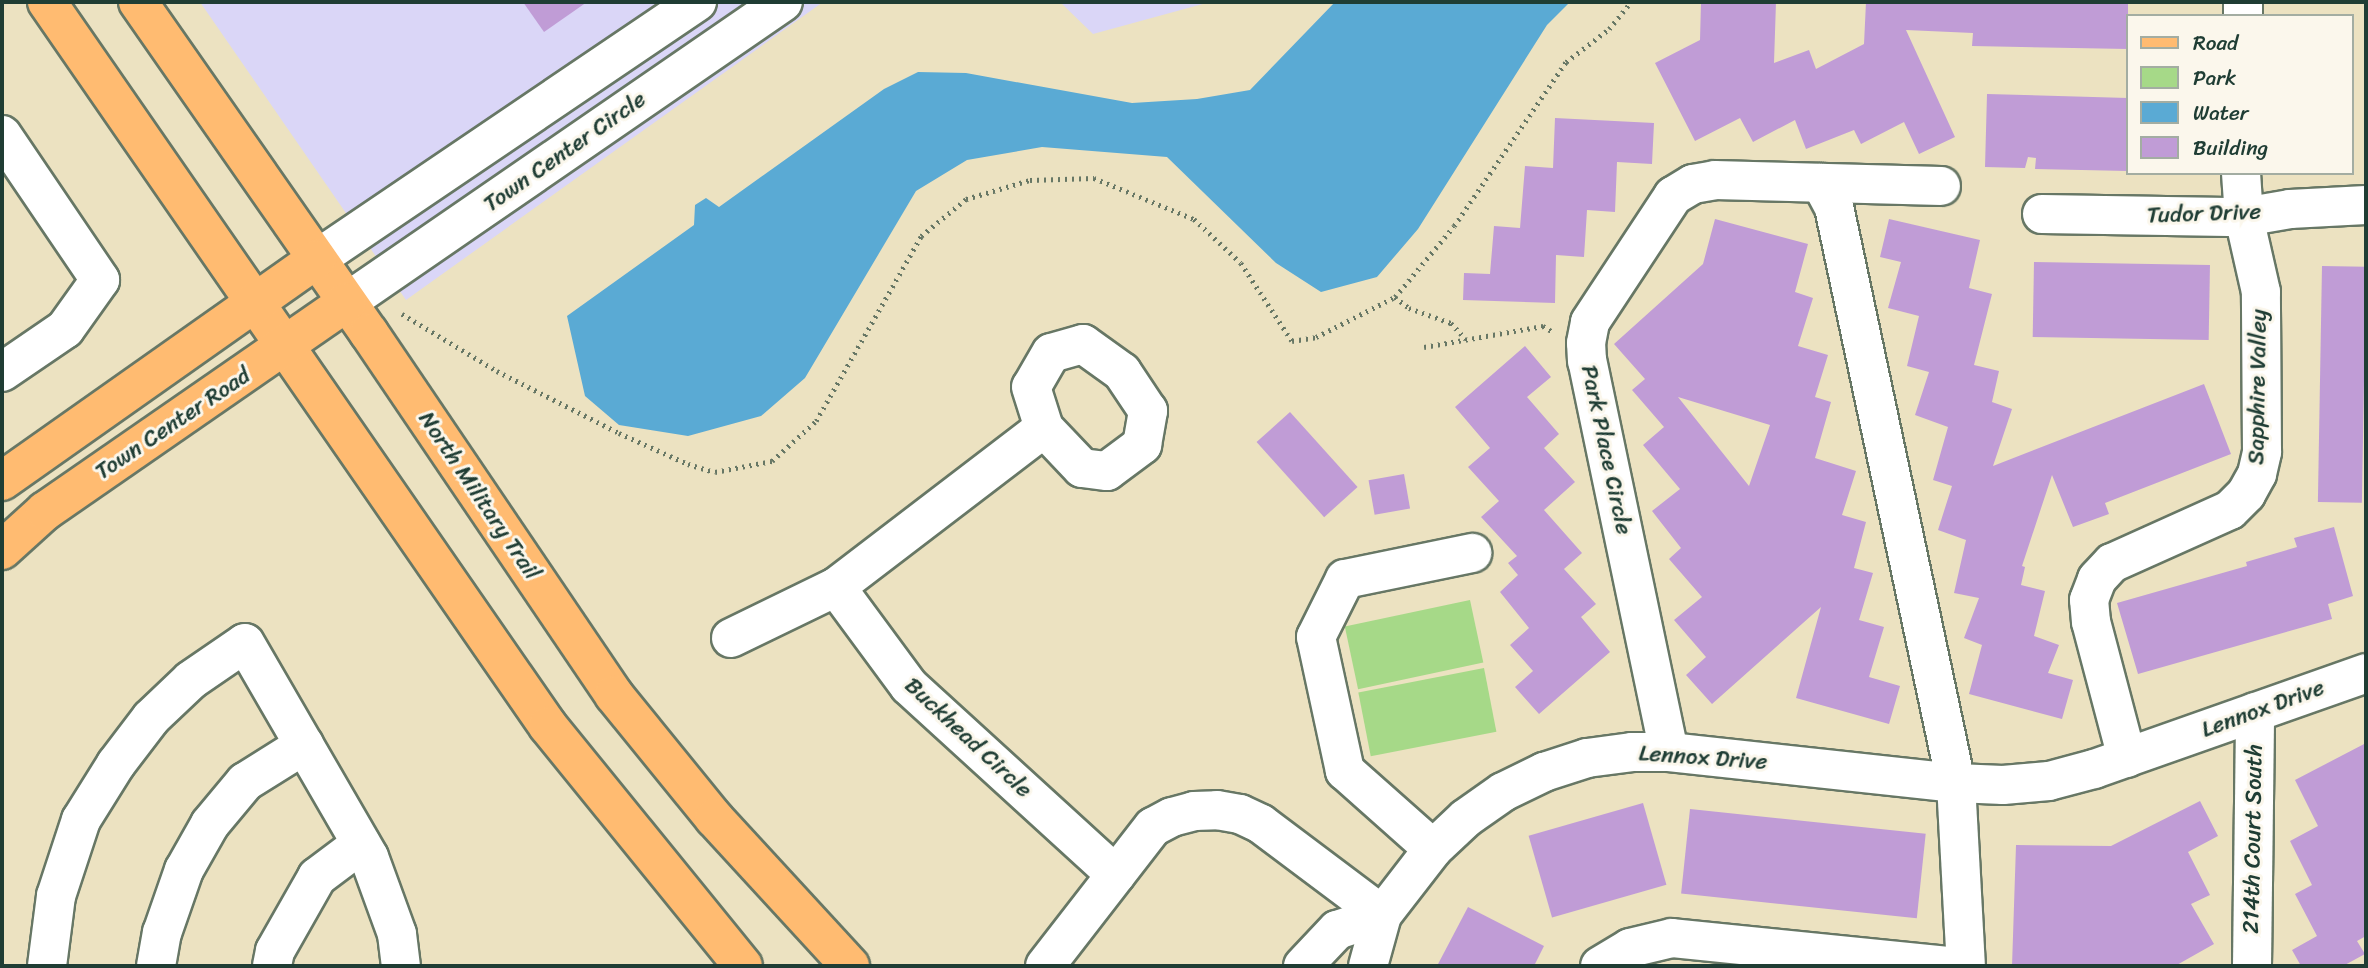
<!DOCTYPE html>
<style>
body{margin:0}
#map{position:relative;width:2368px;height:968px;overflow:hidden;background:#ece2c1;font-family:Sriracha,sans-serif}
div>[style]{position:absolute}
.built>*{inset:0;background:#dad6f7}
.green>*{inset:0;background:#a6d988;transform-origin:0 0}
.water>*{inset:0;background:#5aaad4}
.building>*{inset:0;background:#c09cd6;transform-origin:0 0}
.path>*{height:4.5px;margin-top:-2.25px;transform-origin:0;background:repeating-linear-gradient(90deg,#677765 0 2px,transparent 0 7px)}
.roads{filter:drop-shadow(2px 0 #677765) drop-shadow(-2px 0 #677765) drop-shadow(0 2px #677765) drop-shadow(0 -2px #677765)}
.minor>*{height:38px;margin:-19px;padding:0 19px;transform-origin:19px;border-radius:19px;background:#fff}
.major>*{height:38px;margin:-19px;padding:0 19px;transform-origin:19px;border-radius:19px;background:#ffbb71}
span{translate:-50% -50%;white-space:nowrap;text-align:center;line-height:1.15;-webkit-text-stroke:6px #fbf7ec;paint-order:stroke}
.street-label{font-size:23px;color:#1f3d34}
.frame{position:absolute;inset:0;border:4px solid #1f3d34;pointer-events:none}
.legend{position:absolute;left:2126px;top:14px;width:228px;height:161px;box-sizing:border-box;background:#fbf7ec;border:2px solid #a3ada2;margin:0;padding:9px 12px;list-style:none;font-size:21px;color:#1f3d34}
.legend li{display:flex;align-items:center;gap:14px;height:35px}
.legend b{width:35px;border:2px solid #a3ada2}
</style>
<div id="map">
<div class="built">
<i style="clip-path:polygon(200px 2px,823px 2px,406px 300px)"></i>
<i style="clip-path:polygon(1060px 2px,1210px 2px,1093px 34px)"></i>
</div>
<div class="green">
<i style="left:1470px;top:600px;width:64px;height:128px;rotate:78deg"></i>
<i style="left:1484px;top:668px;width:65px;height:128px;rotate:79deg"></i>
</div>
<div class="water">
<i style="clip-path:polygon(1335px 2px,1570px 2px,1547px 25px,1418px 229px,1377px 277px,1321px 292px,1276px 263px,1167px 157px,1042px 147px,967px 160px,916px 191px,805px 378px,761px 416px,688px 436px,619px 425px,585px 396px,567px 316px,694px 225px,695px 205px,706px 198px,719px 207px,884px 89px,918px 72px,966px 73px,1132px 103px,1197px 99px,1250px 90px)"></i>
</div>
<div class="building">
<i style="clip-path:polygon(523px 2px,587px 2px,544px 32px)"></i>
<i style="clip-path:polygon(1701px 2px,1776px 2px,1774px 63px,1809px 50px,1816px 69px,1864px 44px,1866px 2px,2128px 2px,2128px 49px,1972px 46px,1973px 33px,1906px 30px,1955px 137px,1919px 154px,1904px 122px,1861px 144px,1854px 130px,1806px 149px,1795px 120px,1753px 142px,1740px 118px,1695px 141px,1655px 63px,1700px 40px)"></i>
<i style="clip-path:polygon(1987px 94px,2128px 98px,2128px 171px,2035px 169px,2036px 158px,2028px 157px,2025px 168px,1985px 167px)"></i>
<i style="clip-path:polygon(1555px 118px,1654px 123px,1652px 164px,1617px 162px,1615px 212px,1587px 210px,1584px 257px,1556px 255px,1555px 303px,1463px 300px,1464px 273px,1490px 274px,1494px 226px,1520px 228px,1525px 166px,1553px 168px)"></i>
<i style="clip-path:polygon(evenodd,1715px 219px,1808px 244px,1795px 292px,1813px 298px,1798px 346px,1828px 355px,1815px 397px,1831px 402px,1815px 458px,1856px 471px,1842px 515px,1866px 522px,1854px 568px,1873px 573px,1859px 620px,1884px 627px,1869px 677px,1900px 686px,1889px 724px,1796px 698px,1821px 607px,1712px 704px,1686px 675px,1706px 657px,1674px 620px,1702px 597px,1669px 559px,1681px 548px,1652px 511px,1680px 489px,1643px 445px,1664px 427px,1632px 390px,1645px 379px,1614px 344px,1703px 264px,1715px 219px,1678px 397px,1770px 425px,1749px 486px,1678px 397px)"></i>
<i style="clip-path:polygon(1889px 219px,1980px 240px,1969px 288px,1992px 294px,1974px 365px,1999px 371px,1992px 402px,2012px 409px,1993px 466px,2204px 384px,2231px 454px,2105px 503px,2109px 514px,2073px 527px,2052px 475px,2022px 566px,2025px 567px,2021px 585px,2045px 591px,2034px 636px,2059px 645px,2048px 673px,2073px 680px,2062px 719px,1969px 694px,1982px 645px,1964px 638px,1979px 598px,1954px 593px,1966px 540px,1938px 530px,1952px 486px,1933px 480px,1948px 427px,1915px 415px,1929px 372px,1907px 366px,1919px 316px,1888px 308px,1901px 262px,1880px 257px)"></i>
<i style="left:2034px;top:262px;width:176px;height:75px;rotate:1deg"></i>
<i style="left:2322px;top:266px;width:44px;height:236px;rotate:1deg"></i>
<i style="clip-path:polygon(1525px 346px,1551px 377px,1527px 397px,1559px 434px,1544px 448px,1575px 482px,1544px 510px,1582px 553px,1564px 569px,1596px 604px,1581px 617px,1610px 652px,1539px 714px,1515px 687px,1533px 671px,1510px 645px,1529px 628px,1500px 592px,1518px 575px,1508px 563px,1517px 556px,1481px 517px,1499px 501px,1468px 467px,1490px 448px,1455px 407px)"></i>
<i style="left:1290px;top:412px;width:101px;height:45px;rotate:48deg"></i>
<i style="left:1404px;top:474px;width:35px;height:36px;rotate:80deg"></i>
<i style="clip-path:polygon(2334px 527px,2353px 596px,2328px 604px,2332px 619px,2138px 674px,2117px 603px,2247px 566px,2246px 562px,2297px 547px,2294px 538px)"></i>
<i style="clip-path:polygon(2366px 743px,2366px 936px,2357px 941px,2365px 954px,2343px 966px,2301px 966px,2292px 950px,2317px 936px,2295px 894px,2312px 885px,2290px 841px,2318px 826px,2295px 780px)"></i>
<i style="clip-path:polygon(2200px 801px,2218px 836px,2188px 852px,2210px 895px,2191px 904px,2214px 944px,2175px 966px,2012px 966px,2016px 845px,2111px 846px)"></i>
<i style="left:1643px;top:803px;width:85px;height:119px;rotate:74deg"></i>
<i style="left:1690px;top:809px;width:237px;height:85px;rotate:6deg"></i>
<i style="clip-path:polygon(1468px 907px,1544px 946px,1534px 966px,1437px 966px)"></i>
</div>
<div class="path">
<i style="left:1395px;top:297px;width:18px;rotate:38deg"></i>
<i style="left:1409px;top:308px;width:45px;rotate:19.7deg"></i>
<i style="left:1451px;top:323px;width:22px;rotate:47deg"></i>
<i style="left:402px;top:314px;width:111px;rotate:31deg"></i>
<i style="left:497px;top:371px;width:137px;rotate:26.9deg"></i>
<i style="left:619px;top:433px;width:76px;rotate:24.2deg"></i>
<i style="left:688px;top:464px;width:28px;rotate:17deg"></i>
<i style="left:715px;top:472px;width:58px;rotate:-10.9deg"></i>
<i style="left:772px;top:461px;width:59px;rotate:-42.3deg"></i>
<i style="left:816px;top:421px;width:213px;rotate:-60.4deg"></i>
<i style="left:921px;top:236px;width:58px;rotate:-39.4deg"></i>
<i style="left:966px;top:199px;width:67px;rotate:-16.5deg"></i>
<i style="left:1030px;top:180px;width:64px;rotate:-1.8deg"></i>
<i style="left:1094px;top:178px;width:108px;rotate:22.3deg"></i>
<i style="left:1194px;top:219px;width:64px;rotate:43.1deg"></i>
<i style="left:1241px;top:263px;width:93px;rotate:56.8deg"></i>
<i style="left:1292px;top:341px;width:24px;rotate:-9deg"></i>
<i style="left:1316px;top:337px;width:89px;rotate:-26.9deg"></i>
<i style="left:1395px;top:297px;width:92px;rotate:-50.3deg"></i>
<i style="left:1454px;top:226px;width:199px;rotate:-55.7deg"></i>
<i style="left:1566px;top:62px;width:54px;rotate:-37.5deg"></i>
<i style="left:1609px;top:29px;width:35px;rotate:-51deg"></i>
<i style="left:1424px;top:347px;width:121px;rotate:-10deg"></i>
<i style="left:1543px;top:326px;width:12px;rotate:31deg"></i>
</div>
<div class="roads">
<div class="minor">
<i style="left:2243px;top:16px;width:14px;rotate:-90deg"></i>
<i style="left:2px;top:135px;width:175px;rotate:55.9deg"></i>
<i style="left:100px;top:280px;width:60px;rotate:125.5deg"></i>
<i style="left:65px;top:329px;width:76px;rotate:145.7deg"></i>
<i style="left:1821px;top:183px;width:27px;rotate:62deg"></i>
<i style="left:1834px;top:207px;width:589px;rotate:78.04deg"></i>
<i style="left:1956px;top:783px;width:183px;rotate:86.9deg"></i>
<i style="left:2042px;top:214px;width:202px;rotate:0.9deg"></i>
<i style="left:2244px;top:217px;width:47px;rotate:-9.9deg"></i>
<i style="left:2290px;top:209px;width:76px;rotate:-3deg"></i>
<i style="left:317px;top:259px;width:459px;rotate:-34.1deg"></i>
<i style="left:347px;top:302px;width:529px;rotate:-34.53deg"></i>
<i style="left:836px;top:587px;width:123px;rotate:53.6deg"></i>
<i style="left:909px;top:686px;width:280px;rotate:42.4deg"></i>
<i style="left:731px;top:638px;width:117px;rotate:-25.9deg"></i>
<i style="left:836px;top:587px;width:262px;rotate:-37.4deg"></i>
<i style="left:1044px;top:428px;width:55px;rotate:46.5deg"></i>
<i style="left:1082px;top:468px;width:25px;rotate:7deg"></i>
<i style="left:1107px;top:471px;width:44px;rotate:-36.6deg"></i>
<i style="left:1142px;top:445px;width:35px;rotate:-80deg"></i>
<i style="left:1148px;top:411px;width:47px;rotate:-123.7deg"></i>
<i style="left:1122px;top:372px;width:48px;rotate:-144.3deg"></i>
<i style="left:1083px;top:344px;width:33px;rotate:164deg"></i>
<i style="left:1051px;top:353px;width:39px;rotate:120deg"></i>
<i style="left:1031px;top:387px;width:43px;rotate:72.4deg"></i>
<i style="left:1669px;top:752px;width:400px;rotate:-101.8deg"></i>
<i style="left:1587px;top:361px;width:18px;rotate:-93deg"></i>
<i style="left:1586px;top:343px;width:21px;rotate:-79deg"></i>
<i style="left:1590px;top:322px;width:151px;rotate:-56.6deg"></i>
<i style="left:1673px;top:196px;width:23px;rotate:-31deg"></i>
<i style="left:1693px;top:184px;width:22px;rotate:-10deg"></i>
<i style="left:1715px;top:180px;width:226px;rotate:1.5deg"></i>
<i style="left:2127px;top:758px;width:141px;rotate:-104.8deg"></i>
<i style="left:2091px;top:622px;width:22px;rotate:-95deg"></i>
<i style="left:2089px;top:600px;width:22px;rotate:-69deg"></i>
<i style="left:2097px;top:579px;width:22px;rotate:-47deg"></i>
<i style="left:2112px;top:563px;width:129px;rotate:-24.2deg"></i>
<i style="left:2230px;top:510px;width:23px;rotate:-45deg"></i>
<i style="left:2246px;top:494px;width:23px;rotate:-61deg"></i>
<i style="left:2257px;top:474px;width:23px;rotate:-77deg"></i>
<i style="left:2262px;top:452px;width:160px;rotate:-90.4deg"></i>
<i style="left:2261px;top:292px;width:77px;rotate:-102.8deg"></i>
<i style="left:2244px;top:217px;width:44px;rotate:-93.9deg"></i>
<i style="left:1433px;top:849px;width:118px;rotate:-138.4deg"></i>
<i style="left:1345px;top:771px;width:137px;rotate:-102.2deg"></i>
<i style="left:1316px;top:637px;width:65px;rotate:-63.4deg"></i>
<i style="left:1345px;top:579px;width:130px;rotate:-11.6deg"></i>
<i style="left:47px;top:966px;width:71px;rotate:-82.7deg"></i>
<i style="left:56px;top:896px;width:80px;rotate:-71.8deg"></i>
<i style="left:81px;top:820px;width:66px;rotate:-58deg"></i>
<i style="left:116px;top:764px;width:58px;rotate:-52.7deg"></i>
<i style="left:151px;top:718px;width:55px;rotate:-43.5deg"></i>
<i style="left:191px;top:680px;width:65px;rotate:-34.4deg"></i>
<i style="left:245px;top:643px;width:247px;rotate:59.9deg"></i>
<i style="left:369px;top:857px;width:82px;rotate:70deg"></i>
<i style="left:397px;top:934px;width:32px;rotate:83deg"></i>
<i style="left:156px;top:966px;width:34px;rotate:-80deg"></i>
<i style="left:162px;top:933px;width:67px;rotate:-70.8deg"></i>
<i style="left:184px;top:870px;width:53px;rotate:-60.5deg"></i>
<i style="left:210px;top:824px;width:55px;rotate:-50.2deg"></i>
<i style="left:245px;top:782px;width:70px;rotate:-32.1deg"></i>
<i style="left:272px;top:966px;width:15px;rotate:-79deg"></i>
<i style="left:275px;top:951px;width:85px;rotate:-60.4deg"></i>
<i style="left:317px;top:877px;width:55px;rotate:-36.9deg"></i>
<i style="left:1045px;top:966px;width:176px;rotate:-52.2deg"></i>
<i style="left:1153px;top:827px;width:21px;rotate:-28deg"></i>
<i style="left:1172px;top:817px;width:23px;rotate:-15deg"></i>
<i style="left:1194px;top:811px;width:23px;rotate:-2deg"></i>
<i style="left:1217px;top:810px;width:23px;rotate:10deg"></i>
<i style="left:1240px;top:814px;width:23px;rotate:25deg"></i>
<i style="left:1261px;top:824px;width:151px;rotate:36.9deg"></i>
<i style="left:1303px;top:966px;width:50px;rotate:-46.6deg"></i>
<i style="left:1337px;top:930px;width:47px;rotate:-18.4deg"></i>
<i style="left:1368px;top:966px;width:53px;rotate:-74.6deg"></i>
<i style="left:1382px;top:915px;width:83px;rotate:-52.3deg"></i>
<i style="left:1433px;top:849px;width:45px;rotate:-43.2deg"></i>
<i style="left:1466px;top:818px;width:45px;rotate:-35.1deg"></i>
<i style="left:1503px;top:792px;width:46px;rotate:-26deg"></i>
<i style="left:1544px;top:772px;width:45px;rotate:-18deg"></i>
<i style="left:1587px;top:758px;width:45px;rotate:-7.6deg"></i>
<i style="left:1632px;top:752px;width:37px"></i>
<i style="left:1669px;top:752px;width:289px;rotate:6.2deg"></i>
<i style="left:1956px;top:783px;width:47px;rotate:2.4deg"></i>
<i style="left:2003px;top:785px;width:46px;rotate:-5deg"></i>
<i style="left:2049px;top:781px;width:47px;rotate:-14.9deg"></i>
<i style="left:2094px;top:769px;width:288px;rotate:-19.4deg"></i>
<i style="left:1600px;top:966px;width:35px;rotate:-31deg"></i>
<i style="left:1630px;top:948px;width:43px;rotate:-13.4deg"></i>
<i style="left:1672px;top:938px;width:278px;rotate:5.8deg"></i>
<i style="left:2252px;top:966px;width:254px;rotate:-89.3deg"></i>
</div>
<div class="major">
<i style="left:47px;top:2px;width:880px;rotate:55.32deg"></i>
<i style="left:548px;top:726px;width:309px;rotate:50.9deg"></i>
<i style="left:138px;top:2px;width:404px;rotate:55.1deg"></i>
<i style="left:369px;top:333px;width:437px;rotate:55.9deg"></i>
<i style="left:614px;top:695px;width:159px;rotate:50.9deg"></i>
<i style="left:714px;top:818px;width:201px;rotate:47.4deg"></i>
<i style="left:2px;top:481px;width:385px;rotate:-35.2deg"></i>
<i style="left:2px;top:550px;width:58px;rotate:-42.2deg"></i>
<i style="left:45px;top:511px;width:367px;rotate:-34.7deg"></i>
</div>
</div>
<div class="street-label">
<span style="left:565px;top:152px;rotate:-35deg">Town Center Circle</span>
<span style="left:2204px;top:214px;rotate:-2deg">Tudor Drive</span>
<span style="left:2258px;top:387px;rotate:-89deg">Sapphire Valley</span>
<span style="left:173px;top:424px;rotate:-34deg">Town Center Road</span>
<span style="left:1606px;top:450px;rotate:78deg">Park Place Circle</span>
<span style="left:479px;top:496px;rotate:56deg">North Military Trail</span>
<span style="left:2263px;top:709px;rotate:-20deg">Lennox Drive</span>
<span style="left:968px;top:738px;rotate:43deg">Buckhead Circle</span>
<span style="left:1703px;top:758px;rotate:4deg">Lennox Drive</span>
<span style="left:2253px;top:839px;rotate:-89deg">214th Court South</span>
</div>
<div class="frame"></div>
<ul class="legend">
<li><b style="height:9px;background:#ffbb71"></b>Road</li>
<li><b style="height:19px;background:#a6d988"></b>Park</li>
<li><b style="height:19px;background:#5aaad4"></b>Water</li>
<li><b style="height:19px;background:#c09cd6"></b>Building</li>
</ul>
</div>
